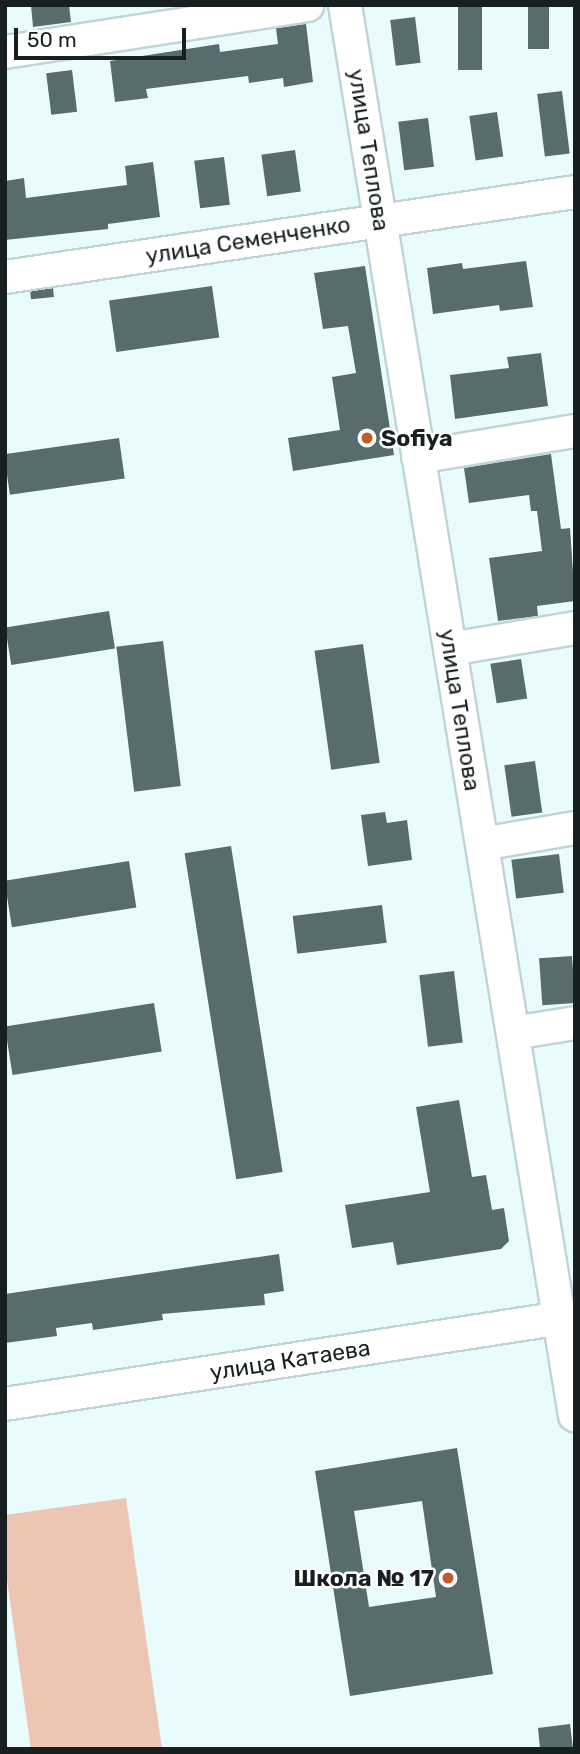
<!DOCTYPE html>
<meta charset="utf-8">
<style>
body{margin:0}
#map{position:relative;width:580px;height:1754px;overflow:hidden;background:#eafbfe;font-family:Rubik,sans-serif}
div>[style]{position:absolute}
.green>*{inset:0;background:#ecc5b3}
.building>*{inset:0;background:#586c6e;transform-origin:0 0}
.roads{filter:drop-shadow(2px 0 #bfd4d7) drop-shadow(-2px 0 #bfd4d7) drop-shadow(0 2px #bfd4d7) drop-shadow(0 -2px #bfd4d7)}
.minor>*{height:32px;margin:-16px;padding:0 16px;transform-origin:16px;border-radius:16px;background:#fff}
.dots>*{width:19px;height:19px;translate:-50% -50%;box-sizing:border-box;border:4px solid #fff;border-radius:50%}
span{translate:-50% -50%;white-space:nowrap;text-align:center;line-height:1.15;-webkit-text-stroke:5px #fff;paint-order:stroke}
.street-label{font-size:23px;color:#171f20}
.poi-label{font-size:23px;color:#171f20;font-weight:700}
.left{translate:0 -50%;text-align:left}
.right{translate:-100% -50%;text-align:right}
.frame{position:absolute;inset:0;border:7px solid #171f20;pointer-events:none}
.scale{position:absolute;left:14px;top:28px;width:172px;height:32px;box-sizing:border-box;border:4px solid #171f20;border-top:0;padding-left:9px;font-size:21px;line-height:24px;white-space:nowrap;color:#171f20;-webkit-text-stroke:5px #fff;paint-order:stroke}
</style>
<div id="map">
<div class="green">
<i style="clip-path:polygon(126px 1498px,162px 1749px,31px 1749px,5px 1566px,5px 1515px)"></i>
</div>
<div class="building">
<i style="clip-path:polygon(31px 5px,69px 5px,71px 22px,33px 27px)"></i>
<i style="left:458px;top:5px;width:24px;height:65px"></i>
<i style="left:528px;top:5px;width:21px;height:44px"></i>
<i style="left:415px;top:17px;width:46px;height:25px;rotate:83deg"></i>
<i style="clip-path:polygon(306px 24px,313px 82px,284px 87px,283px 78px,249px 83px,248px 76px,146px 89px,148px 98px,115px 102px,110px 61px,219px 44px,220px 52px,278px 44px,276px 28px)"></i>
<i style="left:72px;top:70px;width:42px;height:26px;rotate:83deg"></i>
<i style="left:562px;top:91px;width:63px;height:25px;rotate:83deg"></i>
<i style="left:497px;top:112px;width:45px;height:28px;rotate:82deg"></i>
<i style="left:428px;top:118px;width:49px;height:30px;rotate:83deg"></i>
<i style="left:295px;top:150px;width:42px;height:34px;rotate:82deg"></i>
<i style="left:224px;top:157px;width:48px;height:30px;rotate:83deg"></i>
<i style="clip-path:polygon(153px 162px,160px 217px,108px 224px,108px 229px,5px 240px,5px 181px,24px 178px,26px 198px,127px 185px,125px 166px)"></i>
<i style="clip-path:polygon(526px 261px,533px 307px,500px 311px,499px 305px,433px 314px,427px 268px,462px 263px,463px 269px)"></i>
<i style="clip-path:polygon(365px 266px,394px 455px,293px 471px,288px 438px,340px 430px,332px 377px,356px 373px,348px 326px,323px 329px,314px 273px)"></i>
<i style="left:212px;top:286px;width:52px;height:104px;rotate:82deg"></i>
<i style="left:53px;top:288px;width:9px;height:23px;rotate:84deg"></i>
<i style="clip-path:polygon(541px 353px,548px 406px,455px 419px,450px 375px,509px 368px,507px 357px)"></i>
<i style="left:119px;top:438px;width:41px;height:116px;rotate:82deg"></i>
<i style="clip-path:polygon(551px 454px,561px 529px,570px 528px,575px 601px,537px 606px,538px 616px,498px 621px,489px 558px,542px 551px,537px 511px,531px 511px,529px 495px,469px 503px,464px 468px)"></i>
<i style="left:109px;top:611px;width:38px;height:105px;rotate:81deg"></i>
<i style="left:163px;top:641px;width:146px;height:47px;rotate:83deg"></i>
<i style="left:363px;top:644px;width:120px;height:49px;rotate:82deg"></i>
<i style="left:521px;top:659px;width:40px;height:31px;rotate:81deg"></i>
<i style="left:535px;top:761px;width:52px;height:31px;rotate:82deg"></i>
<i style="clip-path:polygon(385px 812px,387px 823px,407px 820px,412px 860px,368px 866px,361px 815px)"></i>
<i style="left:231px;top:846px;width:330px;height:47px;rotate:81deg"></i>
<i style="left:559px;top:854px;width:39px;height:48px;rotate:83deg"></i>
<i style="left:129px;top:861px;width:47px;height:126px;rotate:81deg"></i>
<i style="left:382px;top:905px;width:38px;height:90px;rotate:83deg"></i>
<i style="left:572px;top:956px;width:47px;height:33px;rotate:86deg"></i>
<i style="left:454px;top:971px;width:72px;height:35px;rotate:83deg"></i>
<i style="left:154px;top:1003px;width:49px;height:151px;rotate:81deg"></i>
<i style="clip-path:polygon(459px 1100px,472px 1177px,486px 1175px,492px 1210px,504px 1208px,509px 1241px,501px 1249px,397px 1265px,393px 1242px,352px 1248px,345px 1205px,430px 1192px,416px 1107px)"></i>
<i style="clip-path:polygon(279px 1254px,284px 1291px,264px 1294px,265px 1305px,162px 1314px,163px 1320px,93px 1330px,92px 1323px,56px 1328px,57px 1336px,5px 1343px,5px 1294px)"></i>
<i style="clip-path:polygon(evenodd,457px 1448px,493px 1674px,350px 1696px,315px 1471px,457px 1448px,422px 1501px,436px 1597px,369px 1607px,354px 1511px,422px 1501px)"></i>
<i style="clip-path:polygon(570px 1724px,573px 1749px,540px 1749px,538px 1728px)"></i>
</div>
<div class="roads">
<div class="minor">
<i style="left:345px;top:5px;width:1429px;rotate:80.74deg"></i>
<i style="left:5px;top:52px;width:306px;rotate:-8.8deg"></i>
<i style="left:5px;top:277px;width:576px;rotate:-8.48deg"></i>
<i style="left:418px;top:457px;width:159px;rotate:-9.4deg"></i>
<i style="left:450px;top:649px;width:127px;rotate:-9.5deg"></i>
<i style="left:482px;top:844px;width:94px;rotate:-9.8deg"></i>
<i style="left:513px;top:1033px;width:63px;rotate:-9.2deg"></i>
<i style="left:5px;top:1404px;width:577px;rotate:-8.78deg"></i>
</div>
</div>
<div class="dots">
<i style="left:367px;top:438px;background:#c15c27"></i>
<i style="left:448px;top:1578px;background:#c15c27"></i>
</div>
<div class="street-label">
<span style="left:369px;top:150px;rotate:81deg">улица Теплова</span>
<span style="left:248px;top:240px;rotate:-9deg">улица Семенченко</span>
<span style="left:460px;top:710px;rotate:81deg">улица Теплова</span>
<span style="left:290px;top:1360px;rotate:-9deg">улица Катаева</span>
</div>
<div class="poi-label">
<span class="left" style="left:381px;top:438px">Sofiya</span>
<span class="right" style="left:434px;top:1578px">Школа № 17</span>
</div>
<div class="frame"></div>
<div class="scale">50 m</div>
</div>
